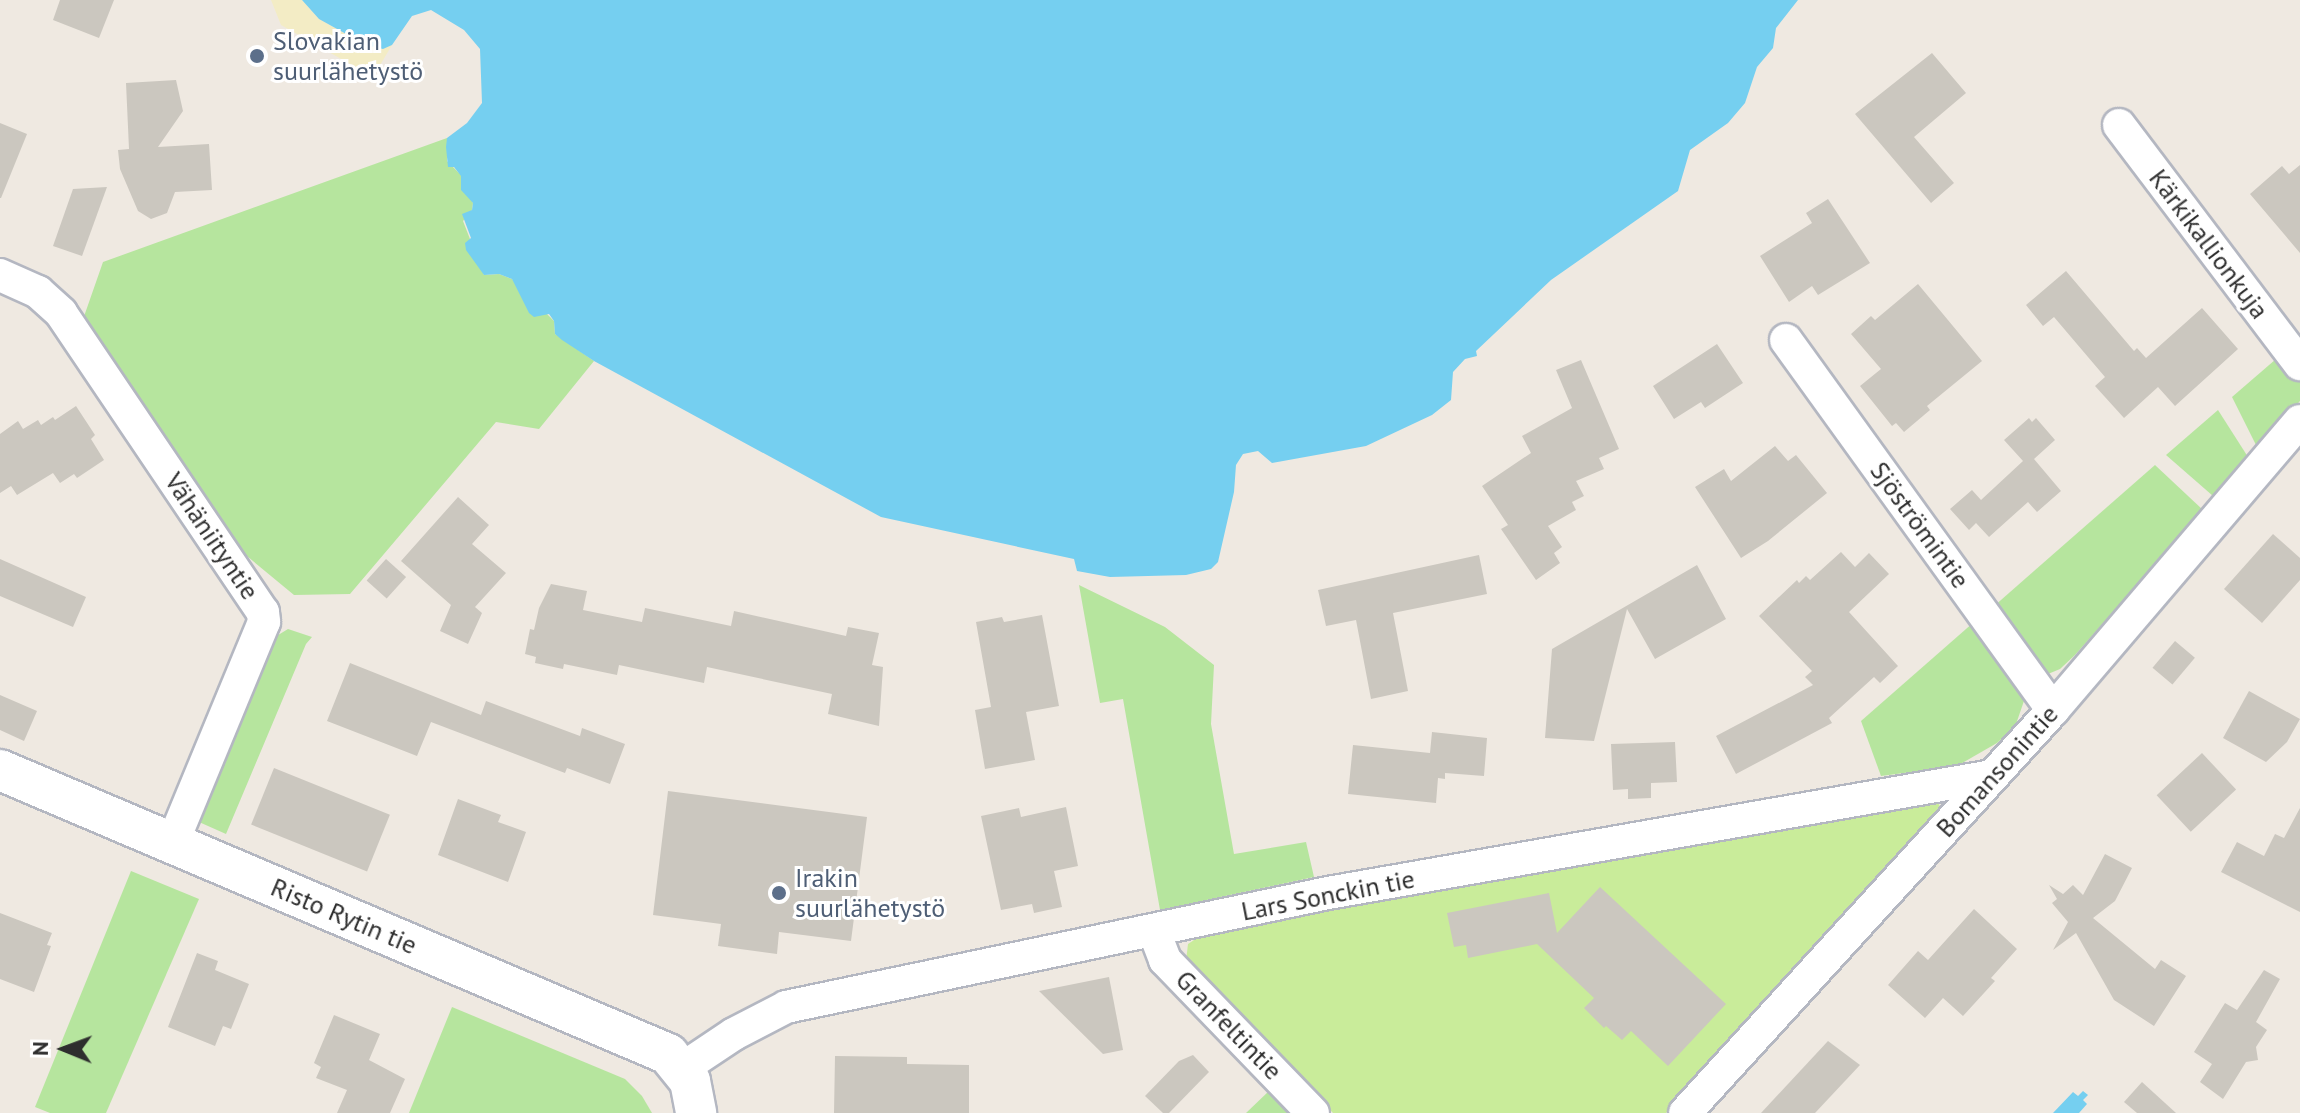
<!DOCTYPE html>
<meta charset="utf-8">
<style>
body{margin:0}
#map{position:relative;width:2300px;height:1113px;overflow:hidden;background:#efe9e1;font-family:"PT Sans",sans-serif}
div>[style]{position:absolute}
.green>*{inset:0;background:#b6e59e}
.sand>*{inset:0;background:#f3ecc5}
.pitch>*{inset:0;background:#c9ec9a}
.water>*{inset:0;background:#75cff0}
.building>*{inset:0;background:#cbc7bf;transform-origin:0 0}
.roads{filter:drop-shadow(2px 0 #b4b7c1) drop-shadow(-2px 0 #b4b7c1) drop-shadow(0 2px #b4b7c1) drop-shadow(0 -2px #b4b7c1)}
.minor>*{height:32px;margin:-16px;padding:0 16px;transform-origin:16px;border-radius:16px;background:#fff}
.tertiary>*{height:40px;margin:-20px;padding:0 20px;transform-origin:20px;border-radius:20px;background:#fff}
.dots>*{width:22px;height:22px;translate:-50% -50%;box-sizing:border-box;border:4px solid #fff;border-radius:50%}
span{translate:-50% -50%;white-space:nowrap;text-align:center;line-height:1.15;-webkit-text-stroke:6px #fff;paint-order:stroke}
.service-label{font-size:26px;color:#4e5e75}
.left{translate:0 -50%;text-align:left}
.street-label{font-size:26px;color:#2e2e2e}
.north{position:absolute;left:24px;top:1009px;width:80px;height:80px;-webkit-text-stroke:6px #fff;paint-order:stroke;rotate:271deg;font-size:22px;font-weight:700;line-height:32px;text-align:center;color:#2e2e2e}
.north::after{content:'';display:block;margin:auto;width:28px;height:36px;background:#2e2e2e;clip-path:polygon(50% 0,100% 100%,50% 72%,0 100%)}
</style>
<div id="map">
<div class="green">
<i style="clip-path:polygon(447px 138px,447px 161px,462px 176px,473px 203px,472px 210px,463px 221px,484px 275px,499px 274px,512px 279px,554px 321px,555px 334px,594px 361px,539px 429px,496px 422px,350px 594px,294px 595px,236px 547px,81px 325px,103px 262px)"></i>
<i style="clip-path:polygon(2283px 353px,2300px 377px,2300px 401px,2257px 447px,2232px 397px)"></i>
<i style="clip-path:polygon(2218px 410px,2248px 457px,2213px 496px,2166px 455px)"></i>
<i style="clip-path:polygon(2155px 465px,2203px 510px,2075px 655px,2060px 669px,2048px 674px,2038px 672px,1993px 607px)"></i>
<i style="clip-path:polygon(1079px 585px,1165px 627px,1214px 665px,1211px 724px,1234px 854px,1306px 842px,1314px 877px,1160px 910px,1123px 699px,1100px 703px)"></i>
<i style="clip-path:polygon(1974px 622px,2025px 698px,2015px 727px,1997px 743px,1957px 766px,1881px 776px,1861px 721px)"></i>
<i style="clip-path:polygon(288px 629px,312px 637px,306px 644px,226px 834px,199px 822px,270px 640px)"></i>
<i style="clip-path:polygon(131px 871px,199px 899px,106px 1113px,50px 1113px,35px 1107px)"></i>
<i style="clip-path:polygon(452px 1007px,625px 1079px,642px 1096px,652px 1113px,409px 1113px)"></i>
<i style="clip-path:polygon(1270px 1090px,1293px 1113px,1246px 1113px)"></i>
</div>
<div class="sand">
<i style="clip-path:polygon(271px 0,302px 0,319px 19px,366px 45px,382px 49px,392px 45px,373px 77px,281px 25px)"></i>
</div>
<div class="pitch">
<i style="clip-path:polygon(1937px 801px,1941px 808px,1935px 819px,1666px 1113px,1333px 1113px,1186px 961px,1188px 944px,1203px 934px)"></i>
</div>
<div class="water">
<i style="clip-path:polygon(302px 0,1798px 0,1776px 28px,1773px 48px,1757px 67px,1745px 103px,1728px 123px,1690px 150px,1678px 191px,1551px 280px,1476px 351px,1477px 356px,1465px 359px,1453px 372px,1451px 400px,1432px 415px,1366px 446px,1272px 463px,1258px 451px,1243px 454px,1236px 465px,1234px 492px,1218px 562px,1211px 569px,1186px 575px,1110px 577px,1077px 571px,1074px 559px,881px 517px,594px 361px,562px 340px,555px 334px,554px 321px,549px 314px,534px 317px,529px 313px,512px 279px,499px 274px,484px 275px,466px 250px,465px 243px,471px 238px,462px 214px,472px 210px,473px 203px,461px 190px,461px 176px,454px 167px,448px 167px,446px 147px,447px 138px,467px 123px,482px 103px,480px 49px,464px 30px,431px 10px,412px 16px,392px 45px,383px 49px,366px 45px,319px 19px)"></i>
<i style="clip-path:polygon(2083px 1091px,2088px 1095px,2083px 1100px,2087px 1104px,2079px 1113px,2053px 1113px,2073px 1092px,2078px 1096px)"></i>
</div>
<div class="building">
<i style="clip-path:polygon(60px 0,114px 0,99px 38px,53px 20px)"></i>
<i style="clip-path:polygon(1932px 53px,1966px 93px,1914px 137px,1954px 183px,1931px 203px,1855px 114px)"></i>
<i style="clip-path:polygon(176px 80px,183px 111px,158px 147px,209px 144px,212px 190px,175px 192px,167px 213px,151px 219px,138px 211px,120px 169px,118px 150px,129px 149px,126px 83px)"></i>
<i style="clip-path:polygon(0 123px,27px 134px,1px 198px,0 198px)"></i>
<i style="clip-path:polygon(2300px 165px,2300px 253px,2250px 194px,2282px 166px,2289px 174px)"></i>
<i style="clip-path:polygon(107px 187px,82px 256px,53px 246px,73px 189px)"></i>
<i style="clip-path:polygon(1828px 199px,1870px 263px,1818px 295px,1812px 286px,1789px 302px,1760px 256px,1812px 223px,1806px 213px)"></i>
<i style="clip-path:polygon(2066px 271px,2134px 351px,2137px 348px,2146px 358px,2202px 308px,2238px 349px,2175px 406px,2158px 387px,2124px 418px,2095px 386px,2105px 377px,2054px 317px,2043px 326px,2026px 305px)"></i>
<i style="clip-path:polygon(1918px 284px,1982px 361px,1927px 406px,1930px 410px,1904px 432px,1896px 423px,1892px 426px,1860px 386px,1881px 369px,1851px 334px,1871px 316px,1875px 320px)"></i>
<i style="clip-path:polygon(1717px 344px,1743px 383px,1705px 408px,1701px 402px,1674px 419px,1653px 386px)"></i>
<i style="clip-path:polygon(1581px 360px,1619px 449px,1599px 458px,1604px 469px,1576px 481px,1584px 496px,1572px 502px,1576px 510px,1548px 526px,1562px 547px,1554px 553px,1560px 563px,1536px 580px,1501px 529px,1508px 525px,1482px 486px,1531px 453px,1522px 436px,1572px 408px,1556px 370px)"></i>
<i style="clip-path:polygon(76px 406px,95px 435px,91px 439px,104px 460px,77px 478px,74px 474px,60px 483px,53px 473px,17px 495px,11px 486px,0 493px,0 434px,18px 421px,23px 429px,38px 420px,41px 425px,53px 417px,55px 420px)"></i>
<i style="clip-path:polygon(2029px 418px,2032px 422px,2036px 418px,2055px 440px,2034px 459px,2061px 491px,2037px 512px,2028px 502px,1989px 537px,1976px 523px,1969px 530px,1950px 509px,1972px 490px,1981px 500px,2023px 461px,2004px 440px)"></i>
<i style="clip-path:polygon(1775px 446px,1788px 461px,1796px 455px,1827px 493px,1768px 541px,1741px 558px,1695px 487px,1724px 469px,1731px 481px)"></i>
<i style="clip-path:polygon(458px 497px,489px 525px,472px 544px,506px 573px,475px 607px,482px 613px,468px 644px,440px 631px,451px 605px,401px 561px)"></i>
<i style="clip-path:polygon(2273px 534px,2300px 558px,2300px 580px,2262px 623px,2224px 589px)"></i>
<i style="clip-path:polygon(1841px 552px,1855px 567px,1869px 553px,1889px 574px,1849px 612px,1898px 666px,1880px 683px,1874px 677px,1829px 718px,1832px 723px,1736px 774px,1716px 736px,1813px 685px,1805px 677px,1812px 671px,1759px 616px,1797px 580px,1799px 583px,1806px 576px,1810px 580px)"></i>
<i style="clip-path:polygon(1479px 555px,1487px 594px,1393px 613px,1408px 691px,1371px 699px,1356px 620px,1326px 626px,1318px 590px)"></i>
<i style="clip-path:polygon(0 559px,86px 597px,73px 627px,0 596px)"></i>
<i style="left:386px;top:559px;width:27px;height:29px;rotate:42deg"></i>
<i style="clip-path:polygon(1697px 565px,1726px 619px,1655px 659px,1627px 609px,1594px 741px,1545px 738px,1552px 649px)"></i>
<i style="clip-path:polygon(551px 584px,587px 591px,583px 610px,642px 622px,645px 608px,731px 626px,734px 611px,846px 636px,848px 627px,879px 633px,872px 665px,883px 667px,879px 726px,828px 714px,832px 694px,707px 667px,704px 683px,619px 665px,617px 675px,564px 664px,563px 669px,535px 663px,536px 657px,525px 654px,530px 629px,534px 630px,539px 608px)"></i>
<i style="clip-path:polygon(1042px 615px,1059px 706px,1026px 712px,1035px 760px,985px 769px,975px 710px,991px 707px,976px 622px,1002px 617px,1004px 622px)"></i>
<i style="left:2175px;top:641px;width:26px;height:35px;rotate:40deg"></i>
<i style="clip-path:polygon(350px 663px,481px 715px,486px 701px,580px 736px,582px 728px,625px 744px,610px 784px,567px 768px,565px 773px,431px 722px,417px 756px,327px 721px)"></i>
<i style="clip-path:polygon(2249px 691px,2300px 719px,2287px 742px,2266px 762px,2223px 738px)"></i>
<i style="clip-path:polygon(0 695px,37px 711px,24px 741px,0 730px)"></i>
<i style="clip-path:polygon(1432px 732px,1487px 738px,1484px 776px,1445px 773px,1445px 779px,1438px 778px,1436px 803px,1348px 794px,1353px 745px,1430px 753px)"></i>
<i style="clip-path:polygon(1675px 742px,1677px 782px,1651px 783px,1651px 798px,1628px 799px,1628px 789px,1613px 790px,1611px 744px)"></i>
<i style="left:2202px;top:753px;width:50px;height:62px;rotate:47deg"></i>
<i style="left:274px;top:768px;width:125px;height:61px;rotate:22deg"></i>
<i style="clip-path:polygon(668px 791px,867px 817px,851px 941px,779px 932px,777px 954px,718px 946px,721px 924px,653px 915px)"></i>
<i style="clip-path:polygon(458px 799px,501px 815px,498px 822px,526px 832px,508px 882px,438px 855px)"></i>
<i style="clip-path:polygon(1066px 807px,1078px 866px,1054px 871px,1062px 907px,1034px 913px,1032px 904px,1001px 910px,981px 816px,1019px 808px,1021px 817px)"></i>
<i style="clip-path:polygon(2300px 808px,2300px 912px,2221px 872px,2237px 842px,2264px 856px,2275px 834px,2284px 838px)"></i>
<i style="clip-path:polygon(2105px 854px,2132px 868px,2115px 901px,2093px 918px,2155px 969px,2161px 960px,2186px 976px,2154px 1026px,2114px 1000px,2076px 933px,2053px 950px,2068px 922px,2052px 903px,2057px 899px,2049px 885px,2063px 894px,2073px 885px,2083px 895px)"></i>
<i style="clip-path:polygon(1600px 887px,1726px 1004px,1668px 1066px,1631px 1031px,1622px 1040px,1606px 1026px,1604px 1028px,1584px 1008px,1594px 998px,1537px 944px,1468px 958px,1466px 945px,1454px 947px,1447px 913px,1549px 893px,1557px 933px)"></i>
<i style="clip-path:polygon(1974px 909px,2017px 949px,1991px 978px,1995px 981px,1963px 1016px,1943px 998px,1925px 1018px,1888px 985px,1918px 951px,1928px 960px)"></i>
<i style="clip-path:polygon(0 913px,52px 933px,47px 945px,51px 946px,34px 992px,0 979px)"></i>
<i style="clip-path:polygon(197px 953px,218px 961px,215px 970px,249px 984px,231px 1029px,223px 1026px,215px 1046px,168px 1027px)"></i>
<i style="clip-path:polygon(2264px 970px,2280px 979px,2256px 1022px,2267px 1030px,2256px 1047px,2258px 1060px,2246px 1062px,2223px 1099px,2200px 1082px,2212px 1064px,2194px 1052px,2225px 1003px,2237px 1010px)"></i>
<i style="clip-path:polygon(1109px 977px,1123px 1050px,1103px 1054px,1039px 991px)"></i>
<i style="clip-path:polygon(334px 1015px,380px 1034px,369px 1060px,405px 1079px,390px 1113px,337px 1113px,347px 1090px,316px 1078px,321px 1067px,314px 1063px)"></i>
<i style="clip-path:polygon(1828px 1041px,1860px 1065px,1815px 1113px,1761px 1113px)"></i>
<i style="clip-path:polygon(1193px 1055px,1209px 1072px,1169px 1113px,1163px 1113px,1145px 1096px,1179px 1061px)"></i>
<i style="clip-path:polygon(835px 1056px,907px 1057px,907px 1064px,969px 1065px,969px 1113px,834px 1113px)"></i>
<i style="clip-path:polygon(2142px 1082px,2176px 1113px,2137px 1113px,2124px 1102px)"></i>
</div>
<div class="roads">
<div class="minor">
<i style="left:2119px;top:125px;width:300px;rotate:52.9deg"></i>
<i style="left:0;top:275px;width:42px;rotate:24.1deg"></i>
<i style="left:38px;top:292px;width:31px;rotate:42deg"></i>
<i style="left:61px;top:313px;width:361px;rotate:56deg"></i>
<i style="left:263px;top:612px;width:10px;rotate:84deg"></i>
<i style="left:264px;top:622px;width:240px;rotate:112.5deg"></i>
<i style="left:1786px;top:340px;width:456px;rotate:54.2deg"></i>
<i style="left:1154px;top:931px;width:31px;rotate:69deg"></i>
<i style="left:1165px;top:960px;width:213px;rotate:46deg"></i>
<i style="left:683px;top:1068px;width:61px;rotate:-33.7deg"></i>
<i style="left:734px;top:1034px;width:59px;rotate:-27.4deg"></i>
<i style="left:786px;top:1007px;width:554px;rotate:-11.88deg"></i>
<i style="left:1328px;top:893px;width:674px;rotate:-9.99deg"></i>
<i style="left:1685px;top:1113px;width:546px;rotate:-47.6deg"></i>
<i style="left:2053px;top:710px;width:380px;rotate:-49.5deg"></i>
</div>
<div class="tertiary">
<i style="left:0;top:770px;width:726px;rotate:23.03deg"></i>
<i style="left:668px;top:1054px;width:35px;rotate:51deg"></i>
<i style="left:690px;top:1081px;width:33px;rotate:79deg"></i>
</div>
</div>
<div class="dots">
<i style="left:257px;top:56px;background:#5c6f8a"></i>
<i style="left:779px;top:893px;background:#5c6f8a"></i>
</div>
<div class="service-label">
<span class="left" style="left:273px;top:56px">Slovakian<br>suurlähetystö</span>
<span class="left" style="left:795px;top:893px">Irakin<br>suurlähetystö</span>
</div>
<div class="street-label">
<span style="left:2209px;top:244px;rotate:53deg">Kärkikallionkuja</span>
<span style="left:1920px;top:525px;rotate:54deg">Sjöströmintie</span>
<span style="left:212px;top:536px;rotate:56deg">Vähäniityntie</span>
<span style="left:1997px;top:771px;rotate:-48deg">Bomansonintie</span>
<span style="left:1328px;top:895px;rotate:-11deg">Lars Sonckin tie</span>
<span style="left:344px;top:916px;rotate:23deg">Risto Rytin tie</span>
<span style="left:1229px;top:1025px;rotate:46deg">Granfeltintie</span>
</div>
<div class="north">N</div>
</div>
